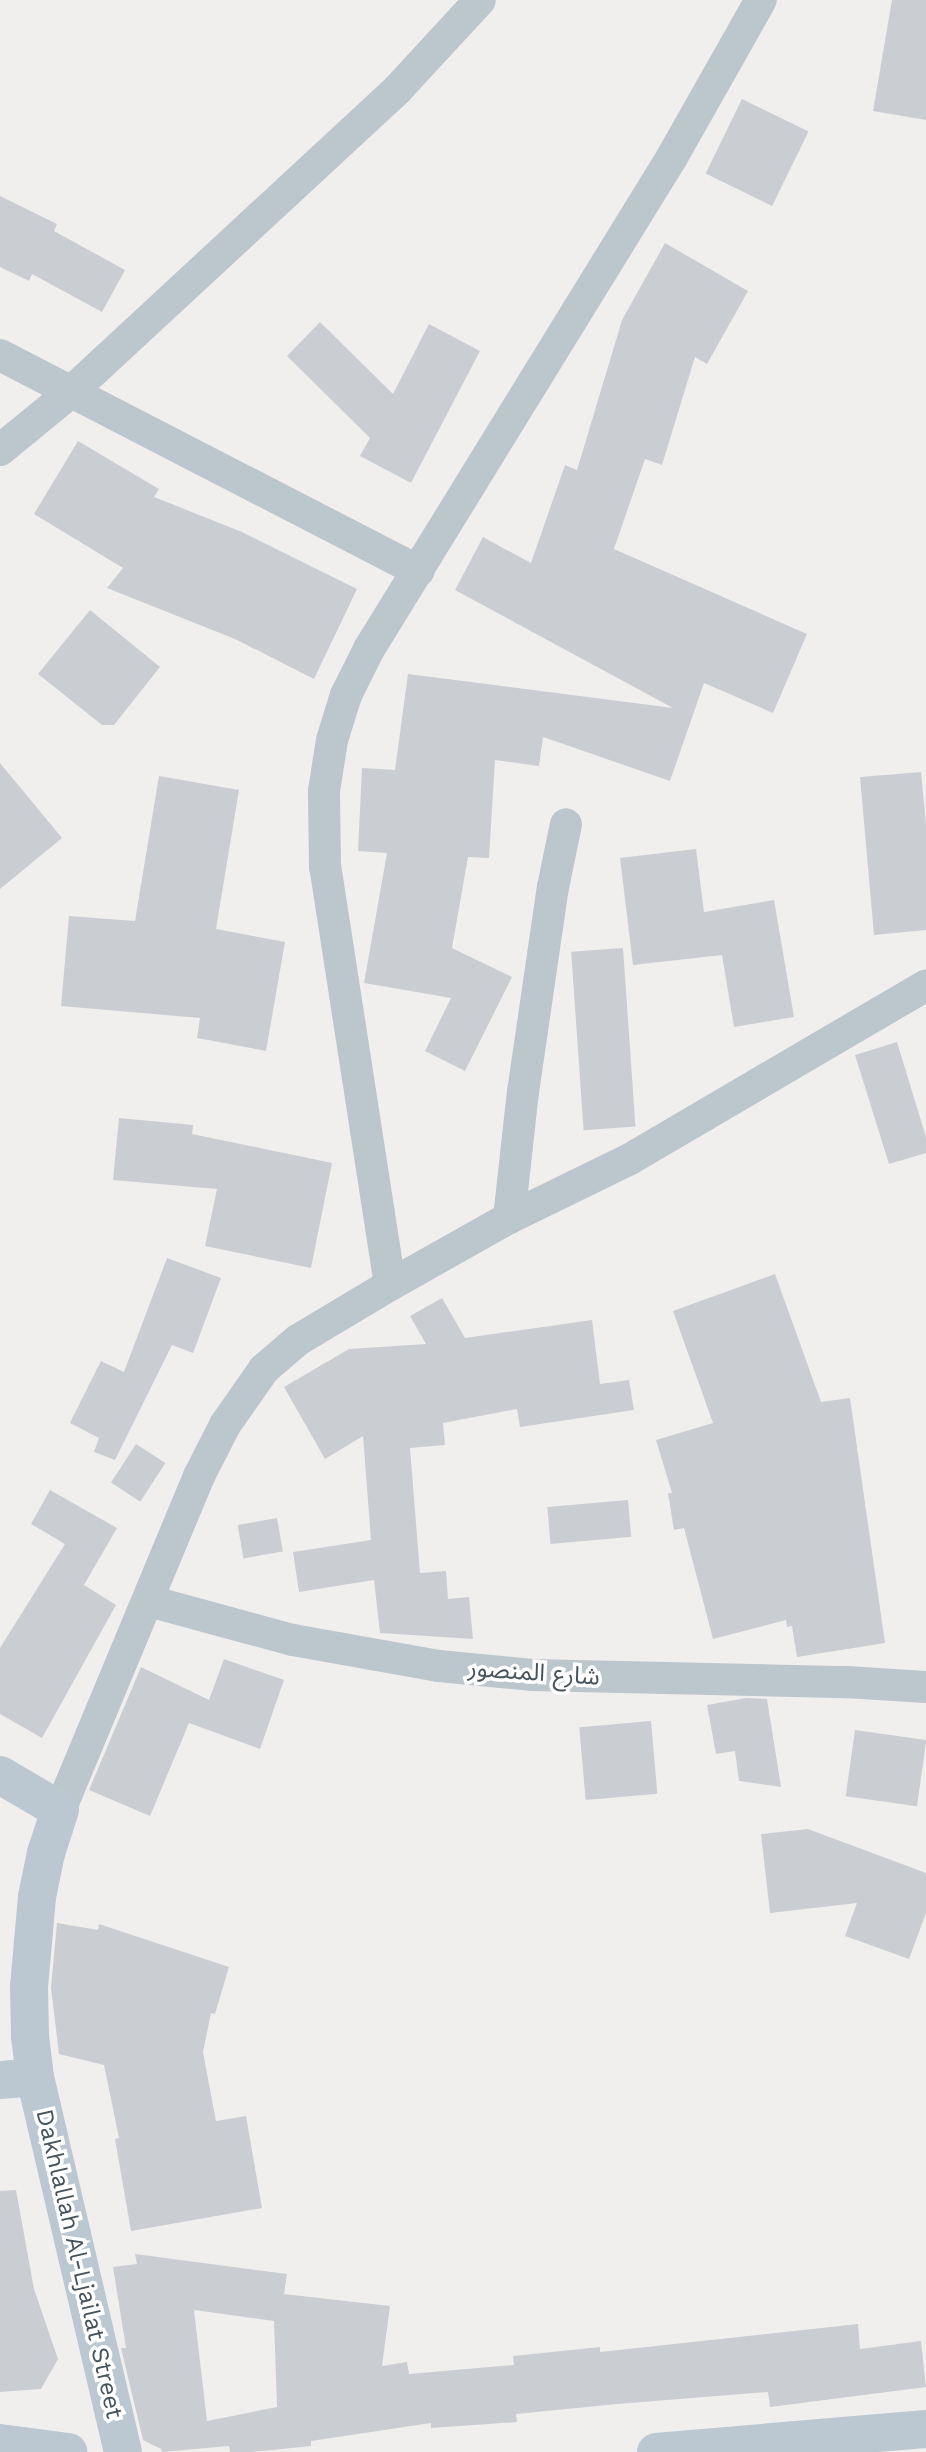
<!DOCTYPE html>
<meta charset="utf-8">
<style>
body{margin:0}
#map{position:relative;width:926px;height:2452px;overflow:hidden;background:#f1eeee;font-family:"Work Sans","Noto Sans Arabic",sans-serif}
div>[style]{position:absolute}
.building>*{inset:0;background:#caced3;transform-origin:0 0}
.street>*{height:32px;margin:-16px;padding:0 16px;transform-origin:16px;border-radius:16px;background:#bcc6cd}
.secondary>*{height:38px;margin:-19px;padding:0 19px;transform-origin:19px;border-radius:19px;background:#bbc8d2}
span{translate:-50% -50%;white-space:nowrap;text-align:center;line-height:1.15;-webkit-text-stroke:7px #fff;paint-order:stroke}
.street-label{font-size:24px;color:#46535b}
</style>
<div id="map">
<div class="building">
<i style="clip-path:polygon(892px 0,926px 0,926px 120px,873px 111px)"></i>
<i style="left:742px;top:99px;width:74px;height:83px;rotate:26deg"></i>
<i style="clip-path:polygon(0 196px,57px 224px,54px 231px,125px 270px,102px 312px,32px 274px,29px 281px,0 267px)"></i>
<i style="clip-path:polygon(665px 243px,748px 291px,707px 364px,695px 357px,662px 465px,645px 459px,614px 549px,807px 634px,773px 713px,704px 683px,670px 781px,543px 737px,539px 766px,495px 760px,489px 858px,468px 857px,452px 948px,512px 977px,465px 1071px,425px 1051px,451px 998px,364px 983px,387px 853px,358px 851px,362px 768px,395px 770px,408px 674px,673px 708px,455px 590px,483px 537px,531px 563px,565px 465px,577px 470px,622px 320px)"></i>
<i style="clip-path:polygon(320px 322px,393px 394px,429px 324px,480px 351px,411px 483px,360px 456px,370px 438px,287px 356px)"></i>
<i style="clip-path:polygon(78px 441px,159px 489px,154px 497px,242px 532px,357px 589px,314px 679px,235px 639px,107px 588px,123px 568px,34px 514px)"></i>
<i style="clip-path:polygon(90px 610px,160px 667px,114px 725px,102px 725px,38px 674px)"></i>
<i style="clip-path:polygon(0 763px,62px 838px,0 889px)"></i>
<i style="clip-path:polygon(921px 772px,926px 824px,926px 930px,874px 935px,860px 777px)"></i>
<i style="clip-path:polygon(159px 776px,239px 790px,216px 929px,285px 942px,266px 1051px,197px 1038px,200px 1018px,61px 1006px,69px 916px,135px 921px)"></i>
<i style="clip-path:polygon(696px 849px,704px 912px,774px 900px,794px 1017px,734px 1027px,722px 955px,633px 965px,620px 858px)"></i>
<i style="left:623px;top:948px;width:179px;height:52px;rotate:86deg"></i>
<i style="clip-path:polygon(897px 1042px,926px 1137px,926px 1153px,889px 1164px,855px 1055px)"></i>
<i style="clip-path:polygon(119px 1118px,193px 1125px,192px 1134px,332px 1163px,311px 1268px,205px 1246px,217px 1189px,113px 1180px)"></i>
<i style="clip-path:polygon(167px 1258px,221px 1278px,193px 1353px,172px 1345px,115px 1460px,94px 1452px,99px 1438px,70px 1423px,101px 1361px,124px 1372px)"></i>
<i style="clip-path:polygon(775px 1274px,821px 1402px,850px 1398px,885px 1643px,797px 1657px,792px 1626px,787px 1627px,786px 1620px,713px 1639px,684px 1528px,674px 1530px,668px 1493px,672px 1493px,656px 1440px,713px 1423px,673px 1311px)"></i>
<i style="clip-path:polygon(442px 1298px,465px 1338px,592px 1320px,600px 1384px,629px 1380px,634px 1410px,520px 1427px,517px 1409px,443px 1423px,445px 1445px,410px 1448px,420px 1573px,446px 1571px,448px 1599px,469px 1597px,473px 1639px,380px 1633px,374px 1580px,299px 1592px,293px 1552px,371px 1540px,363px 1436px,325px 1459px,284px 1387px,349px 1349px,426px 1344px,410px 1316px)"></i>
<i style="left:136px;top:1444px;width:35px;height:46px;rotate:33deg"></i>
<i style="clip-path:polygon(50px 1490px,117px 1528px,84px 1585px,116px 1605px,42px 1738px,0 1714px,0 1648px,65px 1544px,31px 1524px)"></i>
<i style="left:628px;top:1500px;width:37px;height:81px;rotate:85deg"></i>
<i style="left:277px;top:1518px;width:34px;height:40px;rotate:80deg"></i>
<i style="clip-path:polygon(224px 1659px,284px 1680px,260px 1749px,189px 1723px,150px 1816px,89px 1790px,141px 1667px,209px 1700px)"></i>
<i style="clip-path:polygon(746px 1698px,767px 1699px,781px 1787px,739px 1781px,735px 1751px,716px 1754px,707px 1705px)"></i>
<i style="left:651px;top:1721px;width:73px;height:72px;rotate:85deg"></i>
<i style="left:855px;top:1730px;width:72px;height:67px;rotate:8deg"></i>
<i style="clip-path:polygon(808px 1829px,926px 1873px,926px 1913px,909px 1959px,845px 1936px,857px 1903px,770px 1913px,761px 1834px)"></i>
<i style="clip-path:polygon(57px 1923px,98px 1930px,99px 1924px,229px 1967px,215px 2014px,211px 2013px,203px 2052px,216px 2121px,246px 2116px,262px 2208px,131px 2231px,115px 2139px,119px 2138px,104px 2065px,59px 2054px,51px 1988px)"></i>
<i style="clip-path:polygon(16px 2190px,34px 2289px,58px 2359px,41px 2389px,0 2392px,0 2191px)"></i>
<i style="clip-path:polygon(evenodd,135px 2254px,287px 2274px,284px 2294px,390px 2306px,382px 2366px,407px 2362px,409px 2374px,514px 2365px,513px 2356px,600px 2347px,600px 2352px,858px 2324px,860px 2349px,921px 2341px,926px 2387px,770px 2407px,768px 2392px,617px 2404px,516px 2414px,517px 2422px,431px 2428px,431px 2423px,311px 2441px,311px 2446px,251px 2452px,230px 2452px,229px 2446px,162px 2452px,161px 2449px,143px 2440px,121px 2348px,126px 2348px,113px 2267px,137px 2264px,135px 2254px,194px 2310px,274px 2321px,277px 2407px,207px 2421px,194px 2310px)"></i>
</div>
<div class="street">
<i style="left:0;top:355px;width:471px;rotate:27.3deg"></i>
<i style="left:0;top:450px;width:93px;rotate:-39.3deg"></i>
<i style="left:72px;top:391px;width:443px;rotate:-42.8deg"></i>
<i style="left:397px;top:90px;width:122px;rotate:-47.3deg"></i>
<i style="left:509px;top:1218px;width:127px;rotate:-83.7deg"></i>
<i style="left:523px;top:1092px;width:207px;rotate:-81.7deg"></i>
<i style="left:553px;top:887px;width:64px;rotate:-78.3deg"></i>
<i style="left:390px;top:1285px;width:423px;rotate:-98.8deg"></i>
<i style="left:325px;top:867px;width:76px;rotate:-90.8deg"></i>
<i style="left:324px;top:791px;width:52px;rotate:-81.1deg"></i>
<i style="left:332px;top:740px;width:47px;rotate:-72.7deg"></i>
<i style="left:346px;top:695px;width:51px;rotate:-63.4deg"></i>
<i style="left:369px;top:649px;width:578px;rotate:-58.37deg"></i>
<i style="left:672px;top:157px;width:180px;rotate:-60.5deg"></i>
<i style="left:149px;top:1601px;width:149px;rotate:15.2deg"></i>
<i style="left:293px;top:1640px;width:148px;rotate:10.1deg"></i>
<i style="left:439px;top:1666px;width:93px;rotate:5.5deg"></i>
<i style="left:532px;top:1675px;width:315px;rotate:1.3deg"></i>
<i style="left:847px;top:1682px;width:79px;rotate:3.6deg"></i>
<i style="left:60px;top:1810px;width:362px;rotate:-67.4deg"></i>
<i style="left:199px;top:1476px;width:57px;rotate:-63deg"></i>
<i style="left:225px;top:1425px;width:68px;rotate:-55.1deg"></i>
<i style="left:264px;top:1369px;width:45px;rotate:-40.5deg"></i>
<i style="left:298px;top:1340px;width:107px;rotate:-30.9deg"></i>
<i style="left:390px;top:1285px;width:137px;rotate:-29.4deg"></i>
<i style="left:509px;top:1218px;width:135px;rotate:-26deg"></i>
<i style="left:630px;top:1159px;width:343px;rotate:-30.4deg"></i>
</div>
<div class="secondary">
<i style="left:0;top:1775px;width:69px;rotate:30.3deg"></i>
<i style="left:60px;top:1810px;width:45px;rotate:108deg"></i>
<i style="left:46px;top:1853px;width:45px;rotate:101.6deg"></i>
<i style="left:37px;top:1897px;width:90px;rotate:95.1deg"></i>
<i style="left:29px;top:1987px;width:49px;rotate:88.8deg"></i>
<i style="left:30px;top:2036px;width:41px;rotate:83deg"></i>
<i style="left:35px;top:2077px;width:385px;rotate:76.8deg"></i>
<i style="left:0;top:2080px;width:35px;rotate:-5deg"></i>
<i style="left:0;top:2443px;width:69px;rotate:7.5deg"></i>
<i style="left:656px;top:2452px;width:271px;rotate:-4.9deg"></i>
</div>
<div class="street-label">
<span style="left:534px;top:1673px;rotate:4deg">شارع المنصور</span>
<span style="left:79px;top:2264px;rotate:77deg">Dakhlallah Al-Ljailat Street</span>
</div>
</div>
